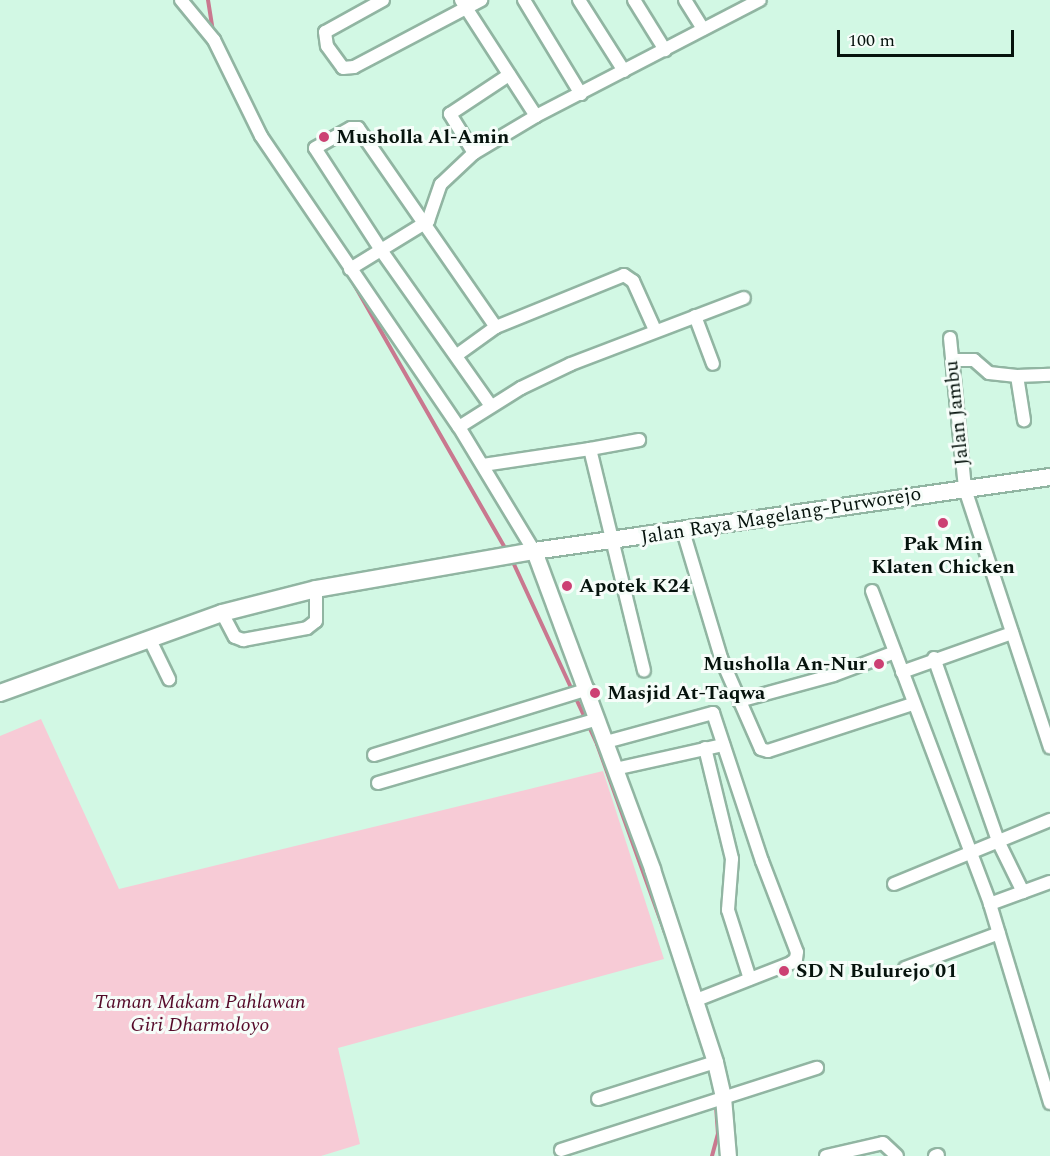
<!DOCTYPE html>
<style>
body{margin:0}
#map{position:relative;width:1050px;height:1156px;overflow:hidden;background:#d2f8e4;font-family:Spectral,serif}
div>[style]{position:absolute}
.green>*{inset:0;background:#f7cbd6}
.stream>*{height:4px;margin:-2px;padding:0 2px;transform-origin:2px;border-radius:2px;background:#c9788f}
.roads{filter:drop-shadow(2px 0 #91b5a2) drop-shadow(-2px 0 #91b5a2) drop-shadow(0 2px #91b5a2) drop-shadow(0 -2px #91b5a2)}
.minor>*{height:12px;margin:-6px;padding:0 6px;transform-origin:6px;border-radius:6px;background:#fff}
.tertiary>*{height:15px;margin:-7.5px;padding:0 7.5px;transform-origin:7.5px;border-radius:7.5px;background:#fff}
.secondary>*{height:16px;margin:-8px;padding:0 8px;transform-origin:8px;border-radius:8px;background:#fff}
.dots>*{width:16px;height:16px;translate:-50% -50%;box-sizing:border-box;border:3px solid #f6fdf9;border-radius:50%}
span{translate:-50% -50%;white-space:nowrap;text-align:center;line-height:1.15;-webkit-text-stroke:6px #f6fdf9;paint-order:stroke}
.poi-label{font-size:20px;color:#06130d;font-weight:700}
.left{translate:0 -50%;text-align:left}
.right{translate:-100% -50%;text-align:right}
.street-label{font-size:20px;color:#06130d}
.park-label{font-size:20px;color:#550a29;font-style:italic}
.scale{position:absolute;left:837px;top:30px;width:177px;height:27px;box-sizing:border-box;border:3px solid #06130d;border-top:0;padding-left:8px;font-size:18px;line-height:21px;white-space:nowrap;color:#06130d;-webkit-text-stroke:4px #f6fdf9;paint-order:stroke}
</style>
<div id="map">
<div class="green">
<i style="clip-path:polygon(41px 719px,119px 889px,603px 771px,664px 959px,338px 1048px,360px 1144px,321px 1156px,0 1156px,0 736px)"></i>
</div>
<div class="stream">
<i style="left:208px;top:0;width:33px;rotate:81deg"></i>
<i style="left:351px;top:279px;width:314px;rotate:60.2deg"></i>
<i style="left:512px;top:560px;width:203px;rotate:65.2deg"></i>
<i style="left:597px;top:744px;width:201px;rotate:70.2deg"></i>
<i style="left:712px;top:1156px;width:23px;rotate:-75deg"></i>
<i style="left:718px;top:1134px;width:30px;rotate:-94deg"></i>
</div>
<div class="roads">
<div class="minor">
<i style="left:181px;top:0;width:52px;rotate:50.5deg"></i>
<i style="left:214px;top:40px;width:107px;rotate:63.9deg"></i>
<i style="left:261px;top:136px;width:352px;rotate:55.8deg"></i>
<i style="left:459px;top:427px;width:145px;rotate:58.8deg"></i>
<i style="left:383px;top:0;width:66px;rotate:151.1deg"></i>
<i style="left:325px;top:32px;width:14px;rotate:82deg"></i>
<i style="left:327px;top:46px;width:27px;rotate:54deg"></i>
<i style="left:343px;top:68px;width:11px;rotate:-5deg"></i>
<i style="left:354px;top:67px;width:144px;rotate:-27.8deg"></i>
<i style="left:461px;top:0;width:138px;rotate:57.1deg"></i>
<i style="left:524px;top:0;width:110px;rotate:58.8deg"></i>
<i style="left:579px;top:0;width:84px;rotate:57.6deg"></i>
<i style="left:634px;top:0;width:59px;rotate:58.2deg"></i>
<i style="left:685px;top:0;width:34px;rotate:58deg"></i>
<i style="left:474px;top:153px;width:46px;rotate:-121.6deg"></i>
<i style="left:450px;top:114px;width:71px;rotate:-33.5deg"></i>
<i style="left:350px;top:269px;width:92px;rotate:-31.6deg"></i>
<i style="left:428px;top:221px;width:39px;rotate:-71deg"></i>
<i style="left:441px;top:184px;width:45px;rotate:-43.2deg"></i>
<i style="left:474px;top:153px;width:72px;rotate:-30.8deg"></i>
<i style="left:536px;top:116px;width:252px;rotate:-27.4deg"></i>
<i style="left:695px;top:316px;width:51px;rotate:69.4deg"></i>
<i style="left:950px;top:338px;width:152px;rotate:84.3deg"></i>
<i style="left:965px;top:489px;width:272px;rotate:71.8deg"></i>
<i style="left:457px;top:355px;width:48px;rotate:-35.7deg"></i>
<i style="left:496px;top:327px;width:138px;rotate:-22.1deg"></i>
<i style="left:624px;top:275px;width:11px;rotate:34deg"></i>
<i style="left:633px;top:281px;width:54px;rotate:65.8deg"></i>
<i style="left:952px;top:360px;width:22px"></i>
<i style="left:974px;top:360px;width:20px;rotate:41deg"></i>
<i style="left:989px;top:373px;width:28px;rotate:6deg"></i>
<i style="left:1017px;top:376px;width:45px;rotate:81deg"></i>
<i style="left:1017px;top:376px;width:33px;rotate:-2deg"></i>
<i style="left:491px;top:406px;width:191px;rotate:-125.2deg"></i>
<i style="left:381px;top:250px;width:121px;rotate:-122.9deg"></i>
<i style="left:315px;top:148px;width:41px;rotate:-29.1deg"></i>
<i style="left:351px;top:128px;width:7px"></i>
<i style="left:358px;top:128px;width:242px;rotate:55.3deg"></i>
<i style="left:459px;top:427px;width:73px;rotate:-32.2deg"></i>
<i style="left:521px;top:388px;width:55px;rotate:-25.6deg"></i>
<i style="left:571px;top:364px;width:185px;rotate:-20.9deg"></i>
<i style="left:590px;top:449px;width:50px;rotate:-10.4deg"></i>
<i style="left:483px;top:465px;width:108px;rotate:-8.5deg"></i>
<i style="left:590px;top:449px;width:228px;rotate:76.3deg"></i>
<i style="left:683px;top:531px;width:133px;rotate:73.3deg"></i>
<i style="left:721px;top:658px;width:99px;rotate:66.3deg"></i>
<i style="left:761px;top:749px;width:7px;rotate:16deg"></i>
<i style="left:768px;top:751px;width:152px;rotate:-18deg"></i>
<i style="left:872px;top:591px;width:335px;rotate:69.3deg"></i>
<i style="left:222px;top:613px;width:27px;rotate:62deg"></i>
<i style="left:235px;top:637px;width:9px;rotate:21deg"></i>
<i style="left:243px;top:640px;width:65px;rotate:-10.6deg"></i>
<i style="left:307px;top:628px;width:11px;rotate:-38deg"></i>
<i style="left:316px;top:621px;width:32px;rotate:-90deg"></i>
<i style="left:149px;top:638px;width:46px;rotate:64deg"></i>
<i style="left:934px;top:658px;width:194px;rotate:70.7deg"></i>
<i style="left:998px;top:841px;width:57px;rotate:63.9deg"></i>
<i style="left:902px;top:672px;width:117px;rotate:-19.5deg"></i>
<i style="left:739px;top:701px;width:98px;rotate:-15.3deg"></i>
<i style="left:834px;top:675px;width:65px;rotate:-20.7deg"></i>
<i style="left:606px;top:742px;width:111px;rotate:-15.2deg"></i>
<i style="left:713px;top:713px;width:156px;rotate:71.7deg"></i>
<i style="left:762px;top:861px;width:97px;rotate:69deg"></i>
<i style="left:797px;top:952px;width:7px;rotate:98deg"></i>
<i style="left:796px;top:959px;width:6px;rotate:141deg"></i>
<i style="left:791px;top:963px;width:104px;rotate:158.6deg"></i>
<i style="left:705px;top:748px;width:114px;rotate:76.3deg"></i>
<i style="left:732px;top:859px;width:51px;rotate:94.5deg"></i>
<i style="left:728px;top:910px;width:72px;rotate:72.3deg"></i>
<i style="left:374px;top:755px;width:224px;rotate:-17.1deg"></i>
<i style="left:615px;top:769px;width:111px;rotate:-12.5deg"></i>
<i style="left:378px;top:783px;width:229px;rotate:-16.2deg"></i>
<i style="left:1050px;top:882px;width:64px;rotate:159.9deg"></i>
<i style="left:990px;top:904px;width:208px;rotate:73.2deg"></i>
<i style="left:894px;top:884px;width:169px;rotate:-22.3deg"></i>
<i style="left:905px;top:968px;width:100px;rotate:-20.4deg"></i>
<i style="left:598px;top:1099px;width:123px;rotate:-17.5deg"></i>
<i style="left:561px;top:1150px;width:269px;rotate:-17.8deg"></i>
<i style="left:826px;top:1156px;width:58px;rotate:-12.8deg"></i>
<i style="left:883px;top:1143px;width:19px;rotate:43deg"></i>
<i style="left:935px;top:1156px;width:3px;rotate:-18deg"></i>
</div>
<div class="tertiary">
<i style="left:534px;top:551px;width:339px;rotate:69.6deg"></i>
<i style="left:652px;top:869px;width:203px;rotate:71.9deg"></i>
<i style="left:715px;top:1062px;width:36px;rotate:77deg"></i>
<i style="left:723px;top:1097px;width:59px;rotate:85.2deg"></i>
</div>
<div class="secondary">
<i style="left:0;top:693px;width:236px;rotate:-19.8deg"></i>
<i style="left:222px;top:613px;width:97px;rotate:-14.3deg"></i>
<i style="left:316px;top:589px;width:221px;rotate:-9.9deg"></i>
<i style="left:534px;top:551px;width:521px;rotate:-8.16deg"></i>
</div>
</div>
<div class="dots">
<i style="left:324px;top:137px;background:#cc4073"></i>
<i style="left:943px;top:523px;background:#cc4073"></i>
<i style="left:567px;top:586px;background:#cc4073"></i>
<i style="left:879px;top:664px;background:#cc4073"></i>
<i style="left:595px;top:693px;background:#cc4073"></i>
<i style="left:784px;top:971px;background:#cc4073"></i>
</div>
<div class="poi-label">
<span class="left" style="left:336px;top:137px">Musholla Al-Amin</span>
<span style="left:943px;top:556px">Pak Min<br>Klaten Chicken</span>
<span class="left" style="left:579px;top:586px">Apotek K24</span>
<span class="right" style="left:867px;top:664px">Musholla An-Nur</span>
<span class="left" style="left:607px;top:693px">Masjid At-Taqwa</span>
<span class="left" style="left:796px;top:971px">SD N Bulurejo 01</span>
</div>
<div class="street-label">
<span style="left:957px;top:413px;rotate:-96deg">Jalan Jambu</span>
<span style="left:781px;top:516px;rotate:-9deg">Jalan Raya Magelang-Purworejo</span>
</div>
<div class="park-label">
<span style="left:200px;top:1014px">Taman Makam Pahlawan<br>Giri Dharmoloyo</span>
</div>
<div class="scale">100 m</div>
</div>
